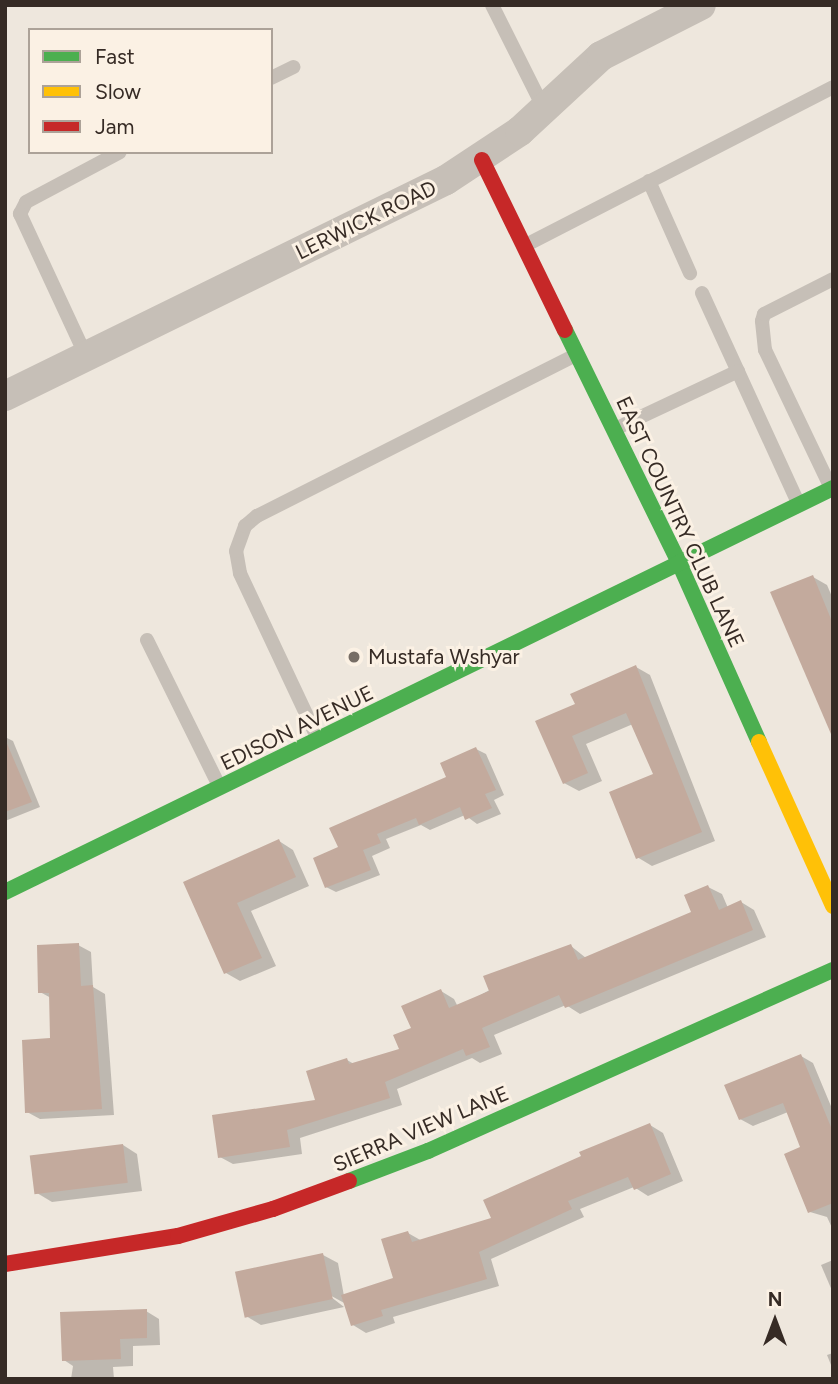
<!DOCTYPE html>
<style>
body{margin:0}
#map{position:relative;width:838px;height:1384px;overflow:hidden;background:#eee7dd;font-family:Figtree,sans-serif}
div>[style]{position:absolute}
.shadow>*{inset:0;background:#0003}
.building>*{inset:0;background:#c3aa9d;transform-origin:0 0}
.lane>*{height:14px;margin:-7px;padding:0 7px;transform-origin:7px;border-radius:7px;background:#c6bfb7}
.street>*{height:30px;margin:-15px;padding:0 15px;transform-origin:15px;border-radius:15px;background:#c6bfb7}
.fast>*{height:16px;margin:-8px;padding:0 8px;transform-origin:8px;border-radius:8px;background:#4caf50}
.slow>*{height:16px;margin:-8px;padding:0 8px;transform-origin:8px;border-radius:8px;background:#ffc107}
.jam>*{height:16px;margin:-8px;padding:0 8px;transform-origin:8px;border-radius:8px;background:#c62828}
.dots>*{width:19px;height:19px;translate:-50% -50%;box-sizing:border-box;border:4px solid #fbf1e4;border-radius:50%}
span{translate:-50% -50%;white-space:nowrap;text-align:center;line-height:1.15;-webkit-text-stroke:6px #fbf1e4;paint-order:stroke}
.street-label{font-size:21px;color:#362b25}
.poi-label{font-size:21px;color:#362b25}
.left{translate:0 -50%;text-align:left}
.frame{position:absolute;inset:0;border:7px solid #362b25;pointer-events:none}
.legend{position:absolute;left:28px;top:28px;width:245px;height:126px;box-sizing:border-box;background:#fbf1e4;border:2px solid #aca298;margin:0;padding:9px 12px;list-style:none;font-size:21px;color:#362b25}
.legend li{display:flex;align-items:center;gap:14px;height:35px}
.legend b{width:35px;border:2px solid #aca298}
.north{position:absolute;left:740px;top:1286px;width:70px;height:70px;-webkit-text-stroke:5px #fbf1e4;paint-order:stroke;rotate:0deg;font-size:19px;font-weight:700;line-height:28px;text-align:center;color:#362b25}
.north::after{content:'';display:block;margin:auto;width:24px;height:32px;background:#362b25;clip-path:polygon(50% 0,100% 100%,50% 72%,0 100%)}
</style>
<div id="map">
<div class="shadow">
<i style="clip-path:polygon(813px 577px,827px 585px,833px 599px,833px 737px,772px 593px)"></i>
<i style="clip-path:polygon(636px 667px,650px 675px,715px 841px,652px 866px,637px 857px,656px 775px,633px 724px,586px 744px,602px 781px,579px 791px,564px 783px,577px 705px)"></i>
<i style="clip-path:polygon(5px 737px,13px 741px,40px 807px,5px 821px)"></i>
<i style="clip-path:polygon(476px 749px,486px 754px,504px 795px,494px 800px,501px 814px,477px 824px,465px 815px,430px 830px,421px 825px,386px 839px,390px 848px,372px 856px,380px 875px,336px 892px,326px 887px,340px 848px,448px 777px)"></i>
<i style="clip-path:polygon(279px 841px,293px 850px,309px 886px,251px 911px,276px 966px,240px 981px,226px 973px,186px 883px)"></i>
<i style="clip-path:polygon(708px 887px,722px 894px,728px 908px,741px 902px,754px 910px,766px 937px,580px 1014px,566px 1005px,494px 1035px,502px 1054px,480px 1063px,472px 1058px,397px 1089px,402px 1105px,300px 1138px,302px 1154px,233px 1164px,220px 1157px,317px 1101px,347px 1060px,354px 1064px,401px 1050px,441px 991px,454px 999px,458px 1007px,571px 946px,586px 958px,693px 912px)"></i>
<i style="clip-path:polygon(78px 945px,91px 952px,93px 987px,105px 994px,114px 1115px,40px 1119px,27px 1112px,52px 1040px,51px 998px,40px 992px)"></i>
<i style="clip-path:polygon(801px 1056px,813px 1063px,833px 1111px,833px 1230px,827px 1217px,810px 1212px,803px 1148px,788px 1112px,753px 1126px,740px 1119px)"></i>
<i style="clip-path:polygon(650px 1125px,663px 1133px,683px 1181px,648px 1196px,634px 1187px,580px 1209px,584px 1217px,491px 1259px,499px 1286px,393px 1317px,395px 1323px,366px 1333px,353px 1325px,346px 1304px,326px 1293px,344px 1307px,261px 1325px,246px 1316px,323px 1255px,338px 1263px,344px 1296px,395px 1279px,408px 1233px,422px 1241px,493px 1219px)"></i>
<i style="clip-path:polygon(123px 1145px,137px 1154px,142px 1191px,52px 1202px,37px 1193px)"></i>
<i style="clip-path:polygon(833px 1260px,833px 1293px,821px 1265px)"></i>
<i style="clip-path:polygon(146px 1311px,159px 1319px,160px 1345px,133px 1346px,133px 1366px,113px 1367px,114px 1379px,71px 1379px,73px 1366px,64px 1360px)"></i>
<i style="clip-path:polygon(833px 1353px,833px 1370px,827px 1355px)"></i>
</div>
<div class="building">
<i style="clip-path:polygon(813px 575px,833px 624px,831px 734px,770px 592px)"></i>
<i style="clip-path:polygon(636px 665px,702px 832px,636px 859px,609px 792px,653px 774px,626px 713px,572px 736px,588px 773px,563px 784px,535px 721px,575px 704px,570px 694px)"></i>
<i style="clip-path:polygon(5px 739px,32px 802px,5px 812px)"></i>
<i style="clip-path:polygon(476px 747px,496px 790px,485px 794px,492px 808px,465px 820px,460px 807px,419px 825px,416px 818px,377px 834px,381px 843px,363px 850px,371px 870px,325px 888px,313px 858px,338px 847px,329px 828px,446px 777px,440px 763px)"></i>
<i style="clip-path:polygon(279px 839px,296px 877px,237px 903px,262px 958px,224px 974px,183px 882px)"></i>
<i style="clip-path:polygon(708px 885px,719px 910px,741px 900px,753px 930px,565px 1008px,559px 995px,482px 1028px,490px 1047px,466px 1056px,463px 1049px,385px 1082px,390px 1098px,287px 1130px,290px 1147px,218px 1158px,212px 1115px,315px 1100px,306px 1071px,347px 1058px,349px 1064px,399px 1049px,393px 1035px,411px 1028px,401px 1006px,441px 989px,449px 1008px,489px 991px,483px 976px,571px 944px,578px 960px,691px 912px,684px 895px)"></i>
<i style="clip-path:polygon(79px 943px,81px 986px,93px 985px,102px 1109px,25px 1113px,22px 1040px,50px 1038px,49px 993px,38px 993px,37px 945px)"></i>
<i style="clip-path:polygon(801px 1054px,833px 1132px,833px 1203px,808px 1213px,784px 1154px,800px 1147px,783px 1103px,739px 1120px,724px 1085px)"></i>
<i style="clip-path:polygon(650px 1123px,671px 1174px,634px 1190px,628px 1177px,568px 1201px,572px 1209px,479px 1252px,487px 1279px,381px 1310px,383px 1316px,351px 1326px,341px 1295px,393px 1278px,381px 1239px,408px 1231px,412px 1242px,491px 1218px,483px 1200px,581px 1156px,579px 1152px)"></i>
<i style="left:123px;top:1144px;width:39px;height:94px;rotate:83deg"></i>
<i style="left:323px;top:1253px;width:47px;height:90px;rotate:78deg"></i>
<i style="clip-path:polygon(147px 1309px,147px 1338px,120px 1339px,121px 1359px,62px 1361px,60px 1312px)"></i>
</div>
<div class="lane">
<i style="left:492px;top:5px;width:114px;rotate:63.4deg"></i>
<i style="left:271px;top:78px;width:25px;rotate:-26deg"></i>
<i style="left:649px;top:181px;width:101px;rotate:66deg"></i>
<i style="left:526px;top:245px;width:345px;rotate:-27.2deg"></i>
<i style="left:702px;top:293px;width:231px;rotate:65.4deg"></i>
<i style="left:86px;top:356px;width:157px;rotate:-114.9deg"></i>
<i style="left:20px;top:214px;width:13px;rotate:-63deg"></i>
<i style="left:26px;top:202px;width:106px;rotate:-28deg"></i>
<i style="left:615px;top:429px;width:136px;rotate:-25.2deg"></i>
<i style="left:830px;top:486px;width:151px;rotate:-115.5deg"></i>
<i style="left:765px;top:350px;width:29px;rotate:-96deg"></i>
<i style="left:762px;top:321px;width:7px;rotate:-74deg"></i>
<i style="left:764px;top:314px;width:77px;rotate:-26.9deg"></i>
<i style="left:147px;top:640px;width:163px;rotate:63.7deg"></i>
<i style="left:317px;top:737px;width:181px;rotate:-115.2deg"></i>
<i style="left:240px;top:573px;width:22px;rotate:-100deg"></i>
<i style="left:236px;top:551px;width:27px;rotate:-70deg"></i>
<i style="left:245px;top:526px;width:16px;rotate:-40deg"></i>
<i style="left:257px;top:516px;width:357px;rotate:-26.8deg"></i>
</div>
<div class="street">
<i style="left:5px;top:396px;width:491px;rotate:-26.1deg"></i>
<i style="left:446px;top:180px;width:89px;rotate:-33.5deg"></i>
<i style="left:520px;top:131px;width:110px;rotate:-42.8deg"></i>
<i style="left:601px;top:56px;width:112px;rotate:-27deg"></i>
</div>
<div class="fast">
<i style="left:565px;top:330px;width:259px;rotate:63.9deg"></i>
<i style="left:679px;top:563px;width:196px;rotate:65.9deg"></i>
<i style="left:5px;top:892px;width:921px;rotate:-26.01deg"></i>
<i style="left:349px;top:1181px;width:85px;rotate:-20.8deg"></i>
<i style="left:428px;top:1151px;width:444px;rotate:-24.1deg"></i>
</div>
<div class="slow">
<i style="left:759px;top:742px;width:180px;rotate:65.7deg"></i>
</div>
<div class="jam">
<i style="left:482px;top:160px;width:189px;rotate:64deg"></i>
<i style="left:5px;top:1264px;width:175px;rotate:-9.2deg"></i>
<i style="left:178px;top:1236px;width:99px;rotate:-15.9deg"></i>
<i style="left:273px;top:1209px;width:81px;rotate:-20.2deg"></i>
</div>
<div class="dots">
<i style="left:354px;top:657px;background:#766d65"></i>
</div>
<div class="street-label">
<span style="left:366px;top:220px;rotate:-26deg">LERWICK ROAD</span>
<span style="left:680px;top:522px;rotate:65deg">EAST COUNTRY CLUB LANE</span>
<span style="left:297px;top:728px;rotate:-26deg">EDISON AVENUE</span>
<span style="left:421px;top:1129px;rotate:-23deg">SIERRA VIEW LANE</span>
</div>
<div class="poi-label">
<span class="left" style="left:368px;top:657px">Mustafa Wshyar</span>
</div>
<div class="frame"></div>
<ul class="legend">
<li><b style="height:9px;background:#4caf50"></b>Fast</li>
<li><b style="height:9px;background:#ffc107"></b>Slow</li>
<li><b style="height:9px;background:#c62828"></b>Jam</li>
</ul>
<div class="north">N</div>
</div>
